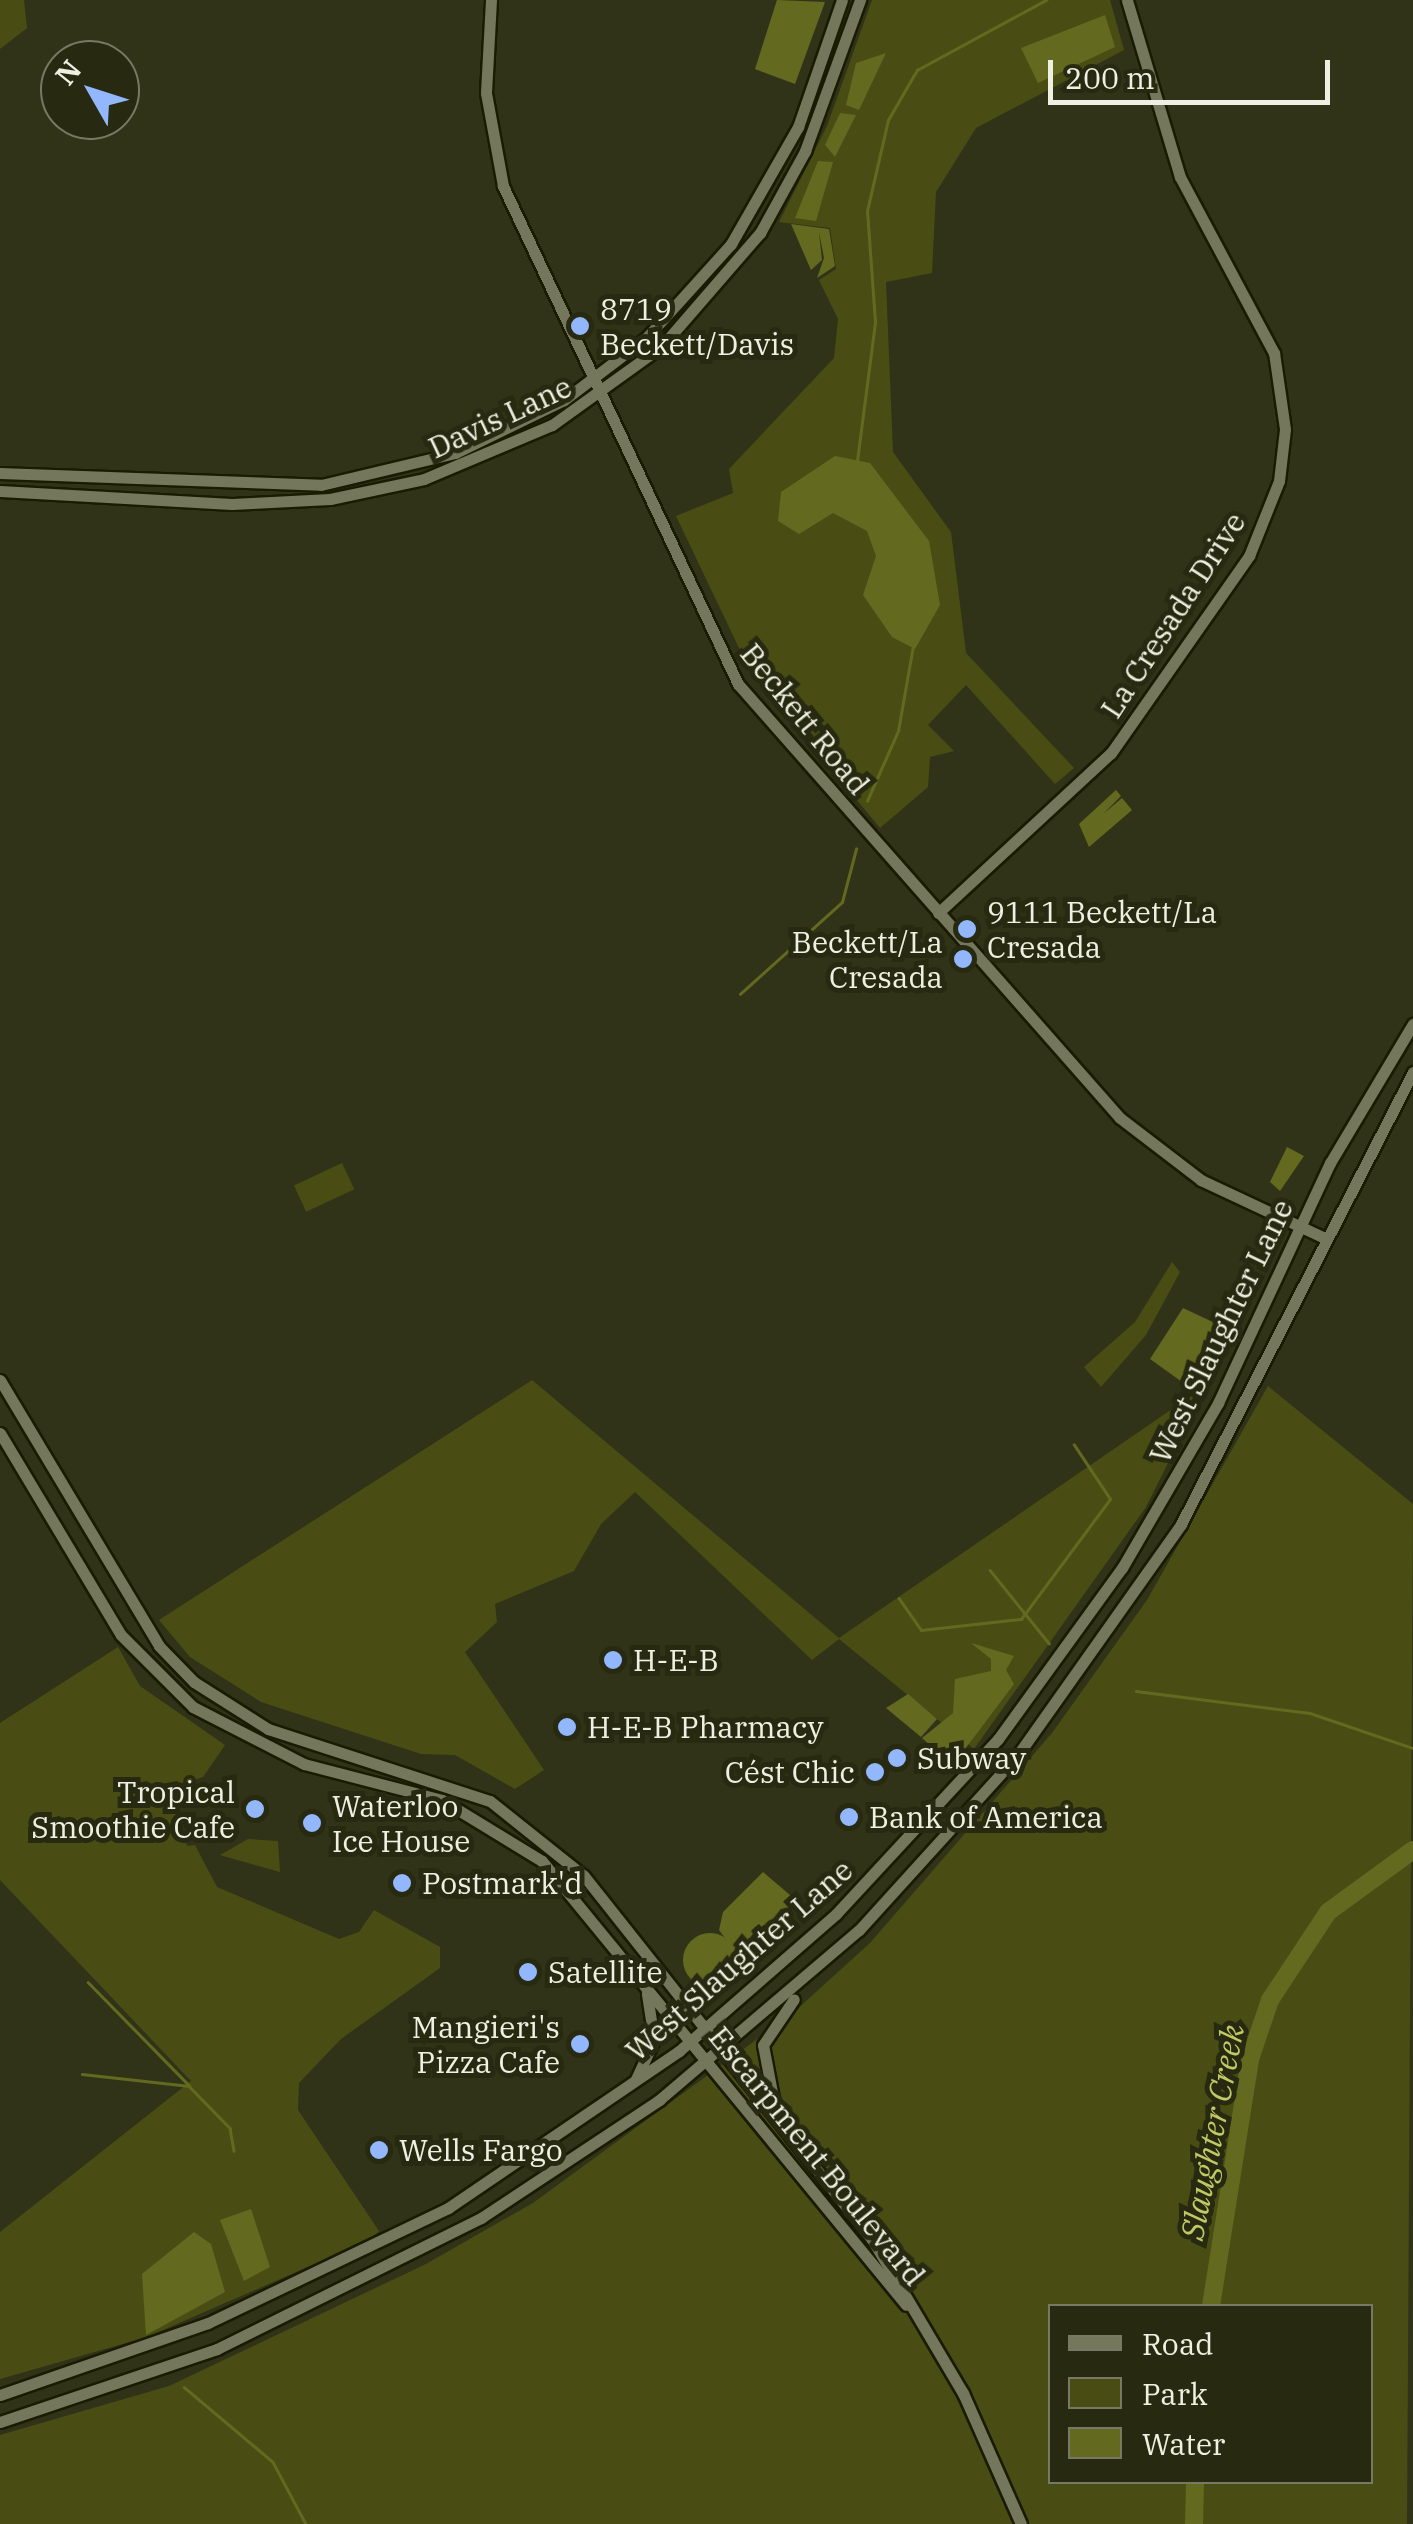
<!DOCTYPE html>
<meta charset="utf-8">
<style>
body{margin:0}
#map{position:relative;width:1413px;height:2524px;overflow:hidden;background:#313319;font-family:"IBM Plex Serif",serif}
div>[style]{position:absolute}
.green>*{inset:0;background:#494d13;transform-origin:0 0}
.water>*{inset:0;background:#646920}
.round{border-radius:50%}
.stream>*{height:2.5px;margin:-1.25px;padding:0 1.25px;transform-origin:1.25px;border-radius:1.25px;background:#646920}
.river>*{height:18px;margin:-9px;padding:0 9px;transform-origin:9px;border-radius:9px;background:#646920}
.roads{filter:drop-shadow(2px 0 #191b03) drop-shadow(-2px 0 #191b03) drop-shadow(0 2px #191b03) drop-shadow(0 -2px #191b03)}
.secondary>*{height:11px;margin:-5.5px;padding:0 5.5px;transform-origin:5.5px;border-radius:5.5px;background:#74775b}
.dots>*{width:28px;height:28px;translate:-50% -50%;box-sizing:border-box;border:5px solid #272910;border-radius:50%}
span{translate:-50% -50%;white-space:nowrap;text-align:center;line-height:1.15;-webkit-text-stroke:10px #272910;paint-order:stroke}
.poi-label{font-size:30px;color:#eef0e1}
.left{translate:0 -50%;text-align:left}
.right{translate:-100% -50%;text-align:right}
.street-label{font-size:30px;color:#eef0e1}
.water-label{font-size:32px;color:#c1c965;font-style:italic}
.legend{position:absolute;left:1048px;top:2304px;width:325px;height:180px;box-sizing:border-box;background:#272910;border:2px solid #777964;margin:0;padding:12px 18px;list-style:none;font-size:30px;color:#eef0e1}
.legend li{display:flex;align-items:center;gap:20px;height:50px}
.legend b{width:50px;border:2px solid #777964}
.north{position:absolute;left:40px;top:40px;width:100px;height:100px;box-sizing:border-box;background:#272910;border:2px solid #777964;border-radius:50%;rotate:309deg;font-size:28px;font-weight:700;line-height:40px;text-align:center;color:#eef0e1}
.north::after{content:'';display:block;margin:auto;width:35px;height:45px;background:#93b7fd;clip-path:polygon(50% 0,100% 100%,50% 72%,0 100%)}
.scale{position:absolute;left:1048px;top:60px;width:282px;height:45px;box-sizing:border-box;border:5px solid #eef0e1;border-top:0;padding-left:12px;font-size:30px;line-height:35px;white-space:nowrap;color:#eef0e1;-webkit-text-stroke:8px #272910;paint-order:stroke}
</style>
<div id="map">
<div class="green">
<i style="clip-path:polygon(0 0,24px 0,27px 28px,0 49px)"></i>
<i style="clip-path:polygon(872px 0,1110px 0,1124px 50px,976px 128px,936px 192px,932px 273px,886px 282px,893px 452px,951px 532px,966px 653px,1074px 768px,1055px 784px,966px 685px,928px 725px,954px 751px,930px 757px,928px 787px,880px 828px,750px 671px,676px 516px,733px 493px,729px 469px,834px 358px,838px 319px,819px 280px,836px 269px,830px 228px,779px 222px,827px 126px)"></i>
<i style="left:342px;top:1163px;width:29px;height:53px;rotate:65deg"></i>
<i style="clip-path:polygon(1172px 1262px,1180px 1272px,1146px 1335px,1101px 1387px,1084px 1367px,1135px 1322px)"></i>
<i style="clip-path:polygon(532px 1380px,839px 1638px,1207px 1385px,1146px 1507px,974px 1749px,839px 1639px,812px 1660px,635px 1492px,601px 1524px,574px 1571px,495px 1604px,497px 1622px,465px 1652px,544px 1770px,515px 1789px,455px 1755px,421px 1754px,261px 1702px,190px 1657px,159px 1620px)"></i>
<i style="clip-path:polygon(evenodd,1268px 1386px,1413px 1504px,1407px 2524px,0 2524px,0 2435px,169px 2386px,426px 2264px,533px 2203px,794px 2012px,870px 1943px,1052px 1733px,1147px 1600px,1268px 1386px,1050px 2306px,1370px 2306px,1370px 2482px,1050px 2482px,1050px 2306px)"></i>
<i style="clip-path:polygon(118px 1647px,140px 1686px,225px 1745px,203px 1777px,180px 1784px,185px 1799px,175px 1803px,187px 1846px,195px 1845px,217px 1887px,339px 1939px,359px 1932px,374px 1910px,440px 1947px,440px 1968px,341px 2039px,299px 2083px,298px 2110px,379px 2231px,370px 2240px,147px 2337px,0 2379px,0 2232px,191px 2081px,0 1880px,0 1723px)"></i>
<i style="clip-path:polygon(248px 1839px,278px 1841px,280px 1872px,220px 1855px)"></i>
</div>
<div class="water">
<i style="clip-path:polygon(777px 0,825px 2px,795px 84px,755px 69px)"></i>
<i style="clip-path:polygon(1105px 15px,1115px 47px,1038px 83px,1021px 48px)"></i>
<i style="clip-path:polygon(886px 53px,859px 110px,846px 105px,856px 63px)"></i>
<i style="clip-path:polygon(840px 113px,856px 115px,835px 157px,825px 145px)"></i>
<i style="clip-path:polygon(818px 161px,833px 162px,816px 221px,795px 218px)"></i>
<i style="clip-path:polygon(791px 224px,829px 229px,835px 266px,817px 278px,824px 258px,819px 232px,822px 260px,811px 270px)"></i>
<i style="clip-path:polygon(835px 456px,870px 463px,929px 541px,940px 605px,915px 649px,892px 637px,863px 595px,876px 556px,867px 531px,833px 513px,799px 534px,778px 521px,781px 492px)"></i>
<i style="clip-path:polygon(1116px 790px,1121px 796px,1103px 814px,1122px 798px,1132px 810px,1089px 847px,1079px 824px)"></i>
<i style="clip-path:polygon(1287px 1147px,1304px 1156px,1280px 1191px,1270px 1182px)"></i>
<i style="clip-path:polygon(1183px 1308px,1232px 1331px,1216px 1365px,1189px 1387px,1150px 1359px)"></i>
<i style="clip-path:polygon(971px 1643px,1014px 1656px,1006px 1670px,1014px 1684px,953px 1765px,922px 1738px,953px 1713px,955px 1679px,991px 1671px,991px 1659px)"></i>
<i style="clip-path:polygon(908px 1694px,937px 1719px,921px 1737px,886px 1708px)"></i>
<i style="clip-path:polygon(763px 1872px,797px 1901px,736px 1953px,719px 1930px,723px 1912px)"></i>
<i class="round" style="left:683px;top:1933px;width:54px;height:54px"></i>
<i style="clip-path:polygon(251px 2209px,270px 2267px,244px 2281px,220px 2220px)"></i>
<i style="clip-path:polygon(194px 2232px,211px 2244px,225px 2292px,146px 2335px,142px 2274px)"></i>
</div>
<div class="stream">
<i style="left:857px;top:461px;width:140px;rotate:-82.6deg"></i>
<i style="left:875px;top:322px;width:111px;rotate:-94.1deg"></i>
<i style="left:867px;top:211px;width:93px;rotate:-77deg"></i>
<i style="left:888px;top:120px;width:58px;rotate:-59.9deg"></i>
<i style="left:917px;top:70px;width:147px;rotate:-28.5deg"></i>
<i style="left:867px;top:801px;width:77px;rotate:-66.1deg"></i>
<i style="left:898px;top:731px;width:86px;rotate:-80deg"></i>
<i style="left:740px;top:994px;width:137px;rotate:-42deg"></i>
<i style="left:842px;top:902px;width:55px;rotate:-75.2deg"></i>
<i style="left:1166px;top:1462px;width:140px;rotate:-62.3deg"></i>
<i style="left:990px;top:1570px;width:94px;rotate:51.1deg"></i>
<i style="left:899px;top:1598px;width:39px;rotate:55deg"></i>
<i style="left:921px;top:1630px;width:101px;rotate:-6.3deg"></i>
<i style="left:1021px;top:1619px;width:149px;rotate:-53.4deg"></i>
<i style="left:1110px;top:1499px;width:65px;rotate:-123.7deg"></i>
<i style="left:1136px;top:1691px;width:175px;rotate:7.2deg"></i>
<i style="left:1310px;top:1713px;width:109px;rotate:18.8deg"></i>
<i style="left:88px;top:1982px;width:144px;rotate:45.6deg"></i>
<i style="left:82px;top:2074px;width:108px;rotate:6.4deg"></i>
<i style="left:189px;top:2086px;width:59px;rotate:45.7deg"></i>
<i style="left:230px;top:2128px;width:23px;rotate:80deg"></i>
<i style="left:184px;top:2387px;width:116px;rotate:40.1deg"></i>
<i style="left:273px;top:2462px;width:70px;rotate:62deg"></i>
</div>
<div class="river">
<i style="left:1211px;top:2306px;width:250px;rotate:-81deg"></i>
<i style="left:1250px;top:2059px;width:62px;rotate:-71.3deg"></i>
<i style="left:1270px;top:2000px;width:105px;rotate:-56.6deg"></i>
<i style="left:1328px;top:1912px;width:105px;rotate:-36.1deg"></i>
<i style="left:1194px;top:2524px;width:42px;rotate:-88.6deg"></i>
</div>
<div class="roads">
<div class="secondary">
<i style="left:491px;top:0;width:93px;rotate:93.1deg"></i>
<i style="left:486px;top:93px;width:95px;rotate:79.6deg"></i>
<i style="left:503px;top:186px;width:551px;rotate:64.74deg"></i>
<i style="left:738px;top:684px;width:578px;rotate:48.65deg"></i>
<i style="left:1120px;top:1118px;width:102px;rotate:37.4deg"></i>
<i style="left:1201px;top:1180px;width:137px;rotate:25.1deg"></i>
<i style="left:0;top:473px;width:321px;rotate:2.1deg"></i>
<i style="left:321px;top:485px;width:138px;rotate:-13.4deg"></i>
<i style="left:455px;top:453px;width:121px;rotate:-25.9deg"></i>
<i style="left:564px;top:400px;width:104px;rotate:-37.2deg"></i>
<i style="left:647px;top:337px;width:125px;rotate:-47.9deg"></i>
<i style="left:731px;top:244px;width:135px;rotate:-60.2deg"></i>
<i style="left:798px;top:127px;width:134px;rotate:-70.9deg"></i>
<i style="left:0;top:491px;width:232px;rotate:3.2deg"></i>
<i style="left:232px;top:504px;width:98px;rotate:-2.9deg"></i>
<i style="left:330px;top:499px;width:96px;rotate:-12deg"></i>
<i style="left:424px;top:479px;width:139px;rotate:-22.9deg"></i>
<i style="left:552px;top:425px;width:135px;rotate:-35.7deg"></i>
<i style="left:662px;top:346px;width:150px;rotate:-49.1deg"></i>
<i style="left:760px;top:233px;width:94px;rotate:-61.2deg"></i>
<i style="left:805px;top:151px;width:161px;rotate:-70deg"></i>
<i style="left:938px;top:913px;width:236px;rotate:-42.8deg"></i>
<i style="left:1111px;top:753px;width:241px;rotate:-55deg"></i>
<i style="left:1249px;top:556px;width:81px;rotate:-68.2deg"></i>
<i style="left:1279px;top:481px;width:52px;rotate:-83.4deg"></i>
<i style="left:1285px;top:429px;width:77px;rotate:-98.2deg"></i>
<i style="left:1274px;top:353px;width:200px;rotate:-118.1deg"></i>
<i style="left:1180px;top:177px;width:185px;rotate:-106.7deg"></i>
<i style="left:0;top:1380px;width:310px;rotate:59.1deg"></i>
<i style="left:159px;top:1646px;width:50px;rotate:45.8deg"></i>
<i style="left:194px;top:1682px;width:88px;rotate:32.4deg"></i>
<i style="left:268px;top:1729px;width:233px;rotate:18deg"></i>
<i style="left:490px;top:1801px;width:120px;rotate:38.6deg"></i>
<i style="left:584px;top:1876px;width:466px;rotate:51.6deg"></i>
<i style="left:873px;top:2241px;width:177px;rotate:59.4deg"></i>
<i style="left:963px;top:2393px;width:143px;rotate:66.1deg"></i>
<i style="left:0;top:1433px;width:235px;rotate:59.1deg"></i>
<i style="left:121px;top:1635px;width:102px;rotate:45deg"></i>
<i style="left:193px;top:1707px;width:125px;rotate:27.2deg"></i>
<i style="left:304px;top:1764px;width:143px;rotate:14.6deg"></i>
<i style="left:442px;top:1800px;width:117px;rotate:31.4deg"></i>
<i style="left:542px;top:1861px;width:574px;rotate:50.65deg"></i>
<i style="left:636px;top:2079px;width:43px;rotate:-65.2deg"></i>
<i style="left:654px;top:2040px;width:47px;rotate:-98.7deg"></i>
<i style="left:774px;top:2103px;width:59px;rotate:-100.7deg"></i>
<i style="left:763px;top:2045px;width:55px;rotate:-56deg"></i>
<i style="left:0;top:2395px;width:220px;rotate:-19.1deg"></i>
<i style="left:208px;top:2323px;width:266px;rotate:-25.6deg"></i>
<i style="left:448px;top:2208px;width:279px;rotate:-34.2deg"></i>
<i style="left:679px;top:2051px;width:208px;rotate:-41.1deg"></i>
<i style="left:836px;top:1914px;width:238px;rotate:-47.2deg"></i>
<i style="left:998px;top:1739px;width:211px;rotate:-54.1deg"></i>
<i style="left:1122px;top:1568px;width:191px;rotate:-59.8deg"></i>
<i style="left:1218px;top:1403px;width:265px;rotate:-65deg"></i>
<i style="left:1330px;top:1163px;width:162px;rotate:-59.2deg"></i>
<i style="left:0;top:2422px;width:229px;rotate:-18.6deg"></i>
<i style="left:217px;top:2349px;width:295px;rotate:-26.4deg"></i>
<i style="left:481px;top:2218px;width:214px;rotate:-33.5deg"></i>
<i style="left:659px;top:2100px;width:262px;rotate:-40.4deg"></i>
<i style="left:859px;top:1930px;width:235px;rotate:-47.8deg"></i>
<i style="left:1017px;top:1756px;width:284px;rotate:-54.7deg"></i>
<i style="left:1181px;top:1524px;width:508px;rotate:-62.83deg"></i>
</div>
</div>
<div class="dots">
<i style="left:580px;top:326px;background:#93b7fd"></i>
<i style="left:967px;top:929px;background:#93b7fd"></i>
<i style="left:963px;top:959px;background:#93b7fd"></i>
<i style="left:613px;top:1660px;background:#93b7fd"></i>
<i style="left:567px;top:1727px;background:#93b7fd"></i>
<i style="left:897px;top:1758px;background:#93b7fd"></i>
<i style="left:875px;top:1772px;background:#93b7fd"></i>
<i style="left:255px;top:1809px;background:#93b7fd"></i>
<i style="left:849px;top:1817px;background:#93b7fd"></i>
<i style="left:312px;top:1823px;background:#93b7fd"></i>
<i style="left:402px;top:1883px;background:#93b7fd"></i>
<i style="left:528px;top:1972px;background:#93b7fd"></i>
<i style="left:580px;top:2044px;background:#93b7fd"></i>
<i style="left:379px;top:2150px;background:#93b7fd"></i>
</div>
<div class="poi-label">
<span class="left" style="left:600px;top:326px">8719<br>Beckett/Davis</span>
<span class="left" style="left:987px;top:929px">9111 Beckett/La<br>Cresada</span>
<span class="right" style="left:943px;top:959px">Beckett/La<br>Cresada</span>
<span class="left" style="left:633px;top:1660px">H-E-B</span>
<span class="left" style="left:587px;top:1727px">H-E-B Pharmacy</span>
<span class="left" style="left:917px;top:1758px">Subway</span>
<span class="right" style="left:855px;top:1772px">Cést Chic</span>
<span class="right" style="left:235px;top:1809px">Tropical<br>Smoothie Cafe</span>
<span class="left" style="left:332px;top:1823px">Waterloo<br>Ice House</span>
<span class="left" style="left:869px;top:1817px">Bank of America</span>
<span class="left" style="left:422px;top:1883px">Postmark'd</span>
<span class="left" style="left:548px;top:1972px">Satellite</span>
<span class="right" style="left:560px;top:2044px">Mangieri's<br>Pizza Cafe</span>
<span class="left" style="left:399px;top:2150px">Wells Fargo</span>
</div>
<div class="street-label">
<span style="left:500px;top:417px;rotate:-25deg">Davis Lane</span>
<span style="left:1173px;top:615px;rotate:-57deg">La Cresada Drive</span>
<span style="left:805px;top:719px;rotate:51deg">Beckett Road</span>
<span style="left:1221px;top:1331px;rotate:-64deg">West Slaughter Lane</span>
<span style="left:739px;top:1960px;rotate:-41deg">West Slaughter Lane</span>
<span style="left:817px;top:2156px;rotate:51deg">Escarpment Boulevard</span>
</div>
<div class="water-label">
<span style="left:1212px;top:2132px;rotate:-79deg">Slaughter Creek</span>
</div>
<ul class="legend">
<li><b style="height:12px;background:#74775b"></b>Road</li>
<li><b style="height:28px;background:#494d13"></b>Park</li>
<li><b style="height:28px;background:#646920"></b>Water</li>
</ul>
<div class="north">N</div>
<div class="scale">200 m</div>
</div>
